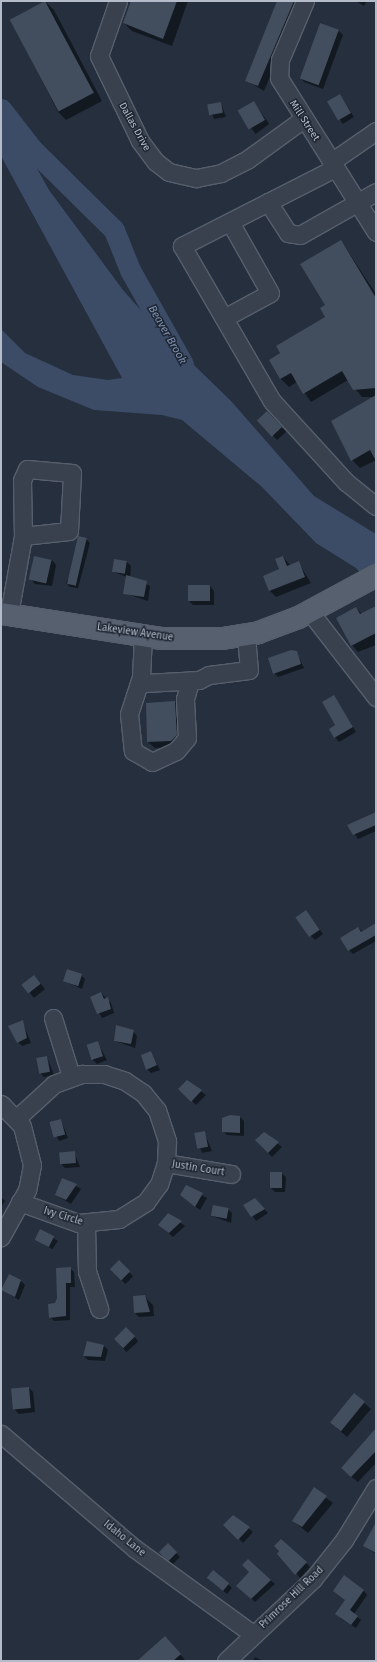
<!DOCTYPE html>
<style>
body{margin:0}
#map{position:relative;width:377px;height:1662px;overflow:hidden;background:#252f3e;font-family:"Fira Sans",sans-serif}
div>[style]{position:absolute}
.water>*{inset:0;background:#3c4b66}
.shadow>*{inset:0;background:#0007;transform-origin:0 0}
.river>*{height:21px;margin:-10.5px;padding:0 10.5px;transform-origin:10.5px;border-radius:10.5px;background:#3c4b66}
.building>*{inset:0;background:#424d5d;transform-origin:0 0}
.roads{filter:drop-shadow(1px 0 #575f6c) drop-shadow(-1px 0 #575f6c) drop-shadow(0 1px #575f6c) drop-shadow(0 -1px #575f6c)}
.minor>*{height:17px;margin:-8.5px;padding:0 8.5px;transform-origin:8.5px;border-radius:8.5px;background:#39414e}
.major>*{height:21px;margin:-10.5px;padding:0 10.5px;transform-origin:10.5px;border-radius:10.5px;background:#57606e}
span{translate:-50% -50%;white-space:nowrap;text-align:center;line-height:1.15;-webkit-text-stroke:3px #1e2633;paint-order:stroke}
.street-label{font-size:10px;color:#b5bcc9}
.water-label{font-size:11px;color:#7e91af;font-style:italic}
.frame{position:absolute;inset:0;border:2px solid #b5bcc9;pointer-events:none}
</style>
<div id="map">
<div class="water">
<i style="clip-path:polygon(1px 104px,49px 190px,123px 290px,161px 333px,231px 401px,314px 496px,376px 534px,376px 591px,356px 568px,316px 543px,262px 487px,182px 420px,162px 415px,94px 410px,38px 387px,1px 362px,1px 329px,25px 353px,73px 375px,108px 380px,122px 378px,1px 156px)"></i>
</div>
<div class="shadow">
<i style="clip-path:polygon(132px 1px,188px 1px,172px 46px,132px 31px,124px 23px)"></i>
<i style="clip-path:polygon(278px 1px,301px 1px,264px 91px,246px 80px)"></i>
<i style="clip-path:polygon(356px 1px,367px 1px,364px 6px)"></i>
<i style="clip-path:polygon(46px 2px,54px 10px,102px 101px,66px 120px,58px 112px,11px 20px)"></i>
<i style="clip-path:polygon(339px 31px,343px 35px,323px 89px,304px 82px,300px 78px)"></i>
<i style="left:340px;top:95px;width:26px;height:13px;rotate:58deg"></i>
<i style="clip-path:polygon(221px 103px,226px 117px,214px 119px,208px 105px)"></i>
<i style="left:254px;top:103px;width:26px;height:17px;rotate:54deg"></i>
<i style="clip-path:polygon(341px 241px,376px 294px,376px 460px,360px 468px,352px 460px,375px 397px,362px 397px,348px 380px,311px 402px,297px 382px,289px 387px,281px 379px,270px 360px,327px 318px)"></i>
<i style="clip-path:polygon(271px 416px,286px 432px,277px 440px,259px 421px)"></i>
<i style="clip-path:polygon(86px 539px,90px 543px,78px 588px,70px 587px,66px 583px)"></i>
<i style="clip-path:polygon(283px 557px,290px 565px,298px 562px,311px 583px,276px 597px,270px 591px)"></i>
<i style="clip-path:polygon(52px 560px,56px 565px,52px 586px,35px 584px,31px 579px)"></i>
<i style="clip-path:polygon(115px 560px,127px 562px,131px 566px,130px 577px,150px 586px,148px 601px,124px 593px,127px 577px,114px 572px)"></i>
<i style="clip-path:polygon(210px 586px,214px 591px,214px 605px,193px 605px,189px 601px)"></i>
<i style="clip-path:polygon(376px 607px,376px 645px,358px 652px,352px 645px,356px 608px,362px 614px)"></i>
<i style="clip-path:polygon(296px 652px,304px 668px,278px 677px,274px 673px)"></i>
<i style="clip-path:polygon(334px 696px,356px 732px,339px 742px,335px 737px)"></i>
<i style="clip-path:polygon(175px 702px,181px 708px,178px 747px,155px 748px,148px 742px)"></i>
<i style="clip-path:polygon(376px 813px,376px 831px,358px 839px,349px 825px)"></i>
<i style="clip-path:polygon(310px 916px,323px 934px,315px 940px,311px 936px)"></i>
<i style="clip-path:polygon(358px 928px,363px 932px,376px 929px,376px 941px,353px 954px,349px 950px)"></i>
<i style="clip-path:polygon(81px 975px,85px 979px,82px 989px,64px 981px)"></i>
<i style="clip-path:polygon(38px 980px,45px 989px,34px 998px,30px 993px)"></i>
<i style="clip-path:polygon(101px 993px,111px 1003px,114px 1013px,102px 1018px,91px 997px)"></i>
<i style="clip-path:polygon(22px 1021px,31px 1043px,22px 1046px,18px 1042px)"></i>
<i style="clip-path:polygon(133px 1031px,137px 1036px,135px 1048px,115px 1041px)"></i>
<i style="clip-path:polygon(97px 1042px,107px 1060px,97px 1064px,93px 1060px)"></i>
<i style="clip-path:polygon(151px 1052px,160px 1070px,151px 1073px,147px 1069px)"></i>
<i style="clip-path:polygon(47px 1057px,54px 1075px,44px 1077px,40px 1073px)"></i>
<i style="clip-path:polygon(187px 1081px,206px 1095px,196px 1105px,180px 1089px)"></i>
<i style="clip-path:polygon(240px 1117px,244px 1121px,244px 1136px,227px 1135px,223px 1131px,223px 1119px)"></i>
<i style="clip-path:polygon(61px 1120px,68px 1138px,59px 1141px,50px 1123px)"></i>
<i style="clip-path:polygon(204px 1132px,212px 1151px,202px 1153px,195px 1134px)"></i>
<i style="clip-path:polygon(264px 1133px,282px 1147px,272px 1157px,256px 1140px)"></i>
<i style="clip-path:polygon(74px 1152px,80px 1167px,65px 1168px,61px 1164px)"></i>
<i style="clip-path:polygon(281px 1173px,286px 1177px,285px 1192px,275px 1192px,271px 1188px)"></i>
<i style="clip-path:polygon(63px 1179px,81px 1189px,71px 1204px,56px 1195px)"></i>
<i style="clip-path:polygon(186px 1187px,207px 1198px,200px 1210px,185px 1199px)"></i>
<i style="clip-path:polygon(1px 1197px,5px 1201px,1px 1207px)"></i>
<i style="clip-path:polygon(255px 1199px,268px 1213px,256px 1221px,245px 1205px)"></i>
<i style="clip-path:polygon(228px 1209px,232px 1213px,231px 1223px,212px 1216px)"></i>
<i style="clip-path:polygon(168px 1214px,185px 1226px,173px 1237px,160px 1225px)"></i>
<i style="left:41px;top:1230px;width:20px;height:10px;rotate:33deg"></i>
<i style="left:119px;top:1262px;width:20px;height:11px;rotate:45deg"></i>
<i style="clip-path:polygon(70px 1268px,74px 1272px,75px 1287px,70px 1287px,70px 1320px,54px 1321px,50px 1317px)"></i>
<i style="clip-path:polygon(21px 1281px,25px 1285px,19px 1300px,2px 1289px)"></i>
<i style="clip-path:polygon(144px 1296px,153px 1305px,154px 1316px,139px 1317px,135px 1313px)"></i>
<i style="left:126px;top:1328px;width:18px;height:16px;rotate:47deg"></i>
<i style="clip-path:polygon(104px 1346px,108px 1350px,105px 1361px,88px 1360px,84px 1356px)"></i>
<i style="clip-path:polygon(29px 1388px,33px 1392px,35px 1412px,19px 1414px,15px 1410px)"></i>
<i style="clip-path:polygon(354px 1394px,371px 1409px,347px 1437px,337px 1428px)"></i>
<i style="clip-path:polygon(376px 1429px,376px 1463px,358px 1482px,349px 1475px)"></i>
<i style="clip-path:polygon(314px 1489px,333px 1503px,308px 1533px,293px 1521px)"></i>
<i style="clip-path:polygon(233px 1516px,253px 1532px,243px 1543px,225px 1525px)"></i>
<i style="clip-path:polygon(376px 1535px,376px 1554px,364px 1546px)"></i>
<i style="clip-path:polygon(168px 1545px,180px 1557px,173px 1564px,164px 1556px)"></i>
<i style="clip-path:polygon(276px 1546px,306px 1563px,310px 1567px,300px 1578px)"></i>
<i style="clip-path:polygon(248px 1560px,275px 1584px,255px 1602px,242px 1590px,251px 1572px)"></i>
<i style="clip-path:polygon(212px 1582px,228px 1584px,232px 1588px,227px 1594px)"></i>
<i style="clip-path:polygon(363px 1590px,367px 1595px,354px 1614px,361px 1620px,356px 1628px,340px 1618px)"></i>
<i style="clip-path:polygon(171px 1644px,186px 1661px,138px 1661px)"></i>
<i style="clip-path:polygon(255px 1657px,263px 1661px,253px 1661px)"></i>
</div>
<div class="river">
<i style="left:1px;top:109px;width:51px;rotate:52.2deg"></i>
<i style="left:32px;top:149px;width:115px;rotate:44.6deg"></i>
<i style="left:114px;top:230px;width:43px;rotate:68.2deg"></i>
<i style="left:130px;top:270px;width:108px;rotate:60.6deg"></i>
</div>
<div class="building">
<i style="left:45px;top:1px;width:104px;height:40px;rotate:62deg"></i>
<i style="clip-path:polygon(131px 1px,177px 1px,163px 39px,123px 23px)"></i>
<i style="clip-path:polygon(277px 1px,294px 1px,258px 86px,245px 81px)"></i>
<i style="left:320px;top:23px;width:20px;height:59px;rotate:20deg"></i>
<i style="left:340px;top:94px;width:22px;height:15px;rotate:60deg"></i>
<i style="left:254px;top:101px;width:22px;height:19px;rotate:60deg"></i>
<i style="left:221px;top:102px;width:11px;height:14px;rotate:80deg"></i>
<i style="clip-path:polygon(341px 240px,376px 298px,376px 388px,353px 390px,342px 371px,303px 394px,291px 373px,280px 379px,269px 360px,280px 353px,276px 346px,325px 317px,320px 308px,325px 305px,300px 264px)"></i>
<i style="clip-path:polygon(376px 395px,376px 461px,370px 450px,351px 461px,331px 421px)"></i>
<i style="left:267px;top:411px;width:22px;height:14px;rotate:47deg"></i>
<i style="left:78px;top:536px;width:9px;height:49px;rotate:13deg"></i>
<i style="left:34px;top:556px;width:18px;height:24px;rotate:13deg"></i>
<i style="clip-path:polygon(283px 556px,287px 566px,299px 561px,305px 577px,269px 591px,263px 576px,279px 569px,275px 559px)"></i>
<i style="left:114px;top:559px;width:13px;height:13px;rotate:9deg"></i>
<i style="clip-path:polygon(126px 575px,147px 581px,144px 597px,123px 594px)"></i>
<i style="left:188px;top:585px;width:22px;height:16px"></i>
<i style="clip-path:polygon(376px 606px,376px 633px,351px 646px,336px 618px,356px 607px,360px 614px)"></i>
<i style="clip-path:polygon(291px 650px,297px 651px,301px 664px,273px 674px,268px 658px)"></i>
<i style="clip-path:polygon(334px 695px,353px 727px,334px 738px,329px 729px,335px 725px,322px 702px)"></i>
<i style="clip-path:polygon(175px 701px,177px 735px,171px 741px,147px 742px,146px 703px)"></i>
<i style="clip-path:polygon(376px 812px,376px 825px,353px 835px,347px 825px)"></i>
<i style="left:306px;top:910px;width:24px;height:13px;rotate:55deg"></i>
<i style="clip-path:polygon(376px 923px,376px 935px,348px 951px,340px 938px,358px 927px,361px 932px)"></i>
<i style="left:67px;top:969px;width:16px;height:13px;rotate:18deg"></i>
<i style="left:34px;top:975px;width:11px;height:16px;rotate:52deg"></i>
<i style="clip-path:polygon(101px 992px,104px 999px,108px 997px,111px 1009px,97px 1014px,90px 997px)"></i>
<i style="clip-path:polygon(23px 1020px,27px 1038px,17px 1043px,8px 1026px)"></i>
<i style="clip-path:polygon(116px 1025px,134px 1030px,131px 1044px,114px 1041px)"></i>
<i style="left:98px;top:1041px;width:16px;height:12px;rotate:72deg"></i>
<i style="clip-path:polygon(151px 1051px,157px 1065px,146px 1070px,141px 1055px)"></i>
<i style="left:47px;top:1056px;width:16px;height:11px;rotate:79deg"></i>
<i style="clip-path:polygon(187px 1080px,202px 1090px,191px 1102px,178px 1089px)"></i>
<i style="clip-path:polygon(230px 1115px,240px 1116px,240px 1133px,222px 1132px,222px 1118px)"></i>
<i style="left:61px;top:1119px;width:16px;height:12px;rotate:75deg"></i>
<i style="left:205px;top:1131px;width:16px;height:11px;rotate:79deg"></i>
<i style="clip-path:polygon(264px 1132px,279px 1142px,268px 1153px,255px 1140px)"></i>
<i style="left:75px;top:1151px;width:12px;height:16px;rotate:85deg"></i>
<i style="left:270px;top:1172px;width:12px;height:16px"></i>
<i style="clip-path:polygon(62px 1178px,77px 1184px,66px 1200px,55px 1195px)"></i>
<i style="clip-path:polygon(186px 1185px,203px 1193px,195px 1207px,180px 1195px)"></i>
<i style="clip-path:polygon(255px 1198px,265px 1209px,251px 1217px,243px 1205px)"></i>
<i style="left:213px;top:1205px;width:16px;height:11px;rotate:11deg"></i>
<i style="clip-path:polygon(168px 1213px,182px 1221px,169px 1233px,158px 1225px)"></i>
<i style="left:40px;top:1229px;width:16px;height:12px;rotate:27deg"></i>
<i style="left:119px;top:1260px;width:16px;height:13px;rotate:45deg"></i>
<i style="clip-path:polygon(71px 1267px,71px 1283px,66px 1283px,66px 1316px,49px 1318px,48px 1304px,55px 1303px,57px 1298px,56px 1268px)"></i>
<i style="clip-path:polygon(9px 1274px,21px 1280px,15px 1297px,1px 1290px)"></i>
<i style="clip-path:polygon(145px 1295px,150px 1312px,134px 1313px,133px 1296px)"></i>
<i style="left:126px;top:1327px;width:13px;height:17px;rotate:45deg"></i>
<i style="clip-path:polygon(87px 1341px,104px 1345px,101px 1357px,83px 1356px)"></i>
<i style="left:29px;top:1387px;width:21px;height:18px;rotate:85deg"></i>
<i style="left:354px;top:1393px;width:14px;height:38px;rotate:39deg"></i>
<i style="clip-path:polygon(376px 1428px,376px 1451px,351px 1477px,341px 1468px)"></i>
<i style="clip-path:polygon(314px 1487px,327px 1496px,302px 1527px,292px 1521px)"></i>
<i style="clip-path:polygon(233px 1515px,250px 1527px,238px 1540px,223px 1525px)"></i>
<i style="clip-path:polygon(376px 1522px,376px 1553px,363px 1546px)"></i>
<i style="clip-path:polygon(281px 1539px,307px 1562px,295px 1575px,277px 1554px,279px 1551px,274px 1546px)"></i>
<i style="left:168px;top:1543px;width:13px;height:13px;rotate:45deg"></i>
<i style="clip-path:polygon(248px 1559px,271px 1580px,251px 1599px,236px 1586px,249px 1572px,242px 1565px)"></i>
<i style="left:213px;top:1570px;width:21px;height:10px;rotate:39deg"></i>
<i style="clip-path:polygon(344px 1575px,364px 1590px,350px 1610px,358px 1616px,351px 1625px,335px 1614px,345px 1600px,333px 1591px)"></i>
<i style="clip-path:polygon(165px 1636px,181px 1654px,173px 1661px,137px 1661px)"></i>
</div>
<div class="roads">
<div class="minor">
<i style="left:118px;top:1px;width:58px;rotate:109.1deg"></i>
<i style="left:99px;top:56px;width:94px;rotate:64.2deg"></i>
<i style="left:140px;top:141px;width:26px;rotate:53deg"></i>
<i style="left:156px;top:162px;width:16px;rotate:38deg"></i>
<i style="left:169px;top:172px;width:28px;rotate:13deg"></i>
<i style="left:196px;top:178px;width:25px;rotate:-11deg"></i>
<i style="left:221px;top:173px;width:30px;rotate:-27deg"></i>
<i style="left:248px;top:159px;width:68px;rotate:-36deg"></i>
<i style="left:305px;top:1px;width:64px;rotate:113deg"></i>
<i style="left:280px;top:60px;width:18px;rotate:93deg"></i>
<i style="left:279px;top:78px;width:182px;rotate:57.8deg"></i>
<i style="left:331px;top:162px;width:55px;rotate:-34.6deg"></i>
<i style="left:335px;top:168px;width:172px;rotate:153deg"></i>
<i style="left:182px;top:246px;width:179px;rotate:59.9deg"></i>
<i style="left:272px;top:401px;width:110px;rotate:47.6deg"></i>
<i style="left:346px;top:482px;width:38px;rotate:39deg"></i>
<i style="left:268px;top:202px;width:37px;rotate:57deg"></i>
<i style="left:288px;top:233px;width:12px;rotate:9deg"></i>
<i style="left:300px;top:235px;width:87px;rotate:-29.5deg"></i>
<i style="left:224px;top:318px;width:52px;rotate:-28.5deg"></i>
<i style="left:270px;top:293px;width:81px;rotate:-119.4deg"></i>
<i style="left:310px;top:612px;width:108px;rotate:52.2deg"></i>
<i style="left:9px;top:614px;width:79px;rotate:-79.8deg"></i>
<i style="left:23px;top:536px;width:46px;rotate:-6.2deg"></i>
<i style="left:69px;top:531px;width:58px;rotate:-87deg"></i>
<i style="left:72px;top:473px;width:45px;rotate:-174.9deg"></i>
<i style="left:27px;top:469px;width:12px;rotate:114deg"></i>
<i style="left:22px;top:480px;width:56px;rotate:89deg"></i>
<i style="left:143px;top:636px;width:41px;rotate:92.8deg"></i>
<i style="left:141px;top:677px;width:7px;rotate:56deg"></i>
<i style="left:145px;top:683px;width:54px;rotate:-3.2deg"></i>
<i style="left:199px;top:680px;width:11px;rotate:-27deg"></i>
<i style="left:209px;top:675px;width:40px;rotate:-7.1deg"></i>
<i style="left:249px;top:670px;width:36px;rotate:-95deg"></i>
<i style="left:141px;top:677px;width:39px;rotate:108deg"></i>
<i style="left:129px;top:714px;width:37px;rotate:84deg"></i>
<i style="left:133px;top:751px;width:22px;rotate:30deg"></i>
<i style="left:152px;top:762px;width:26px;rotate:-25deg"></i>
<i style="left:176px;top:751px;width:17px;rotate:-50deg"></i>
<i style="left:187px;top:738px;width:39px;rotate:-93deg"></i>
<i style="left:185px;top:699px;width:19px;rotate:-74deg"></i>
<i style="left:53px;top:1018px;width:61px;rotate:72.8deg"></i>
<i style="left:1px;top:1104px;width:30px;rotate:46deg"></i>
<i style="left:22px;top:1126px;width:40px;rotate:75.6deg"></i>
<i style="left:32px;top:1165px;width:25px;rotate:101deg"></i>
<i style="left:27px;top:1190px;width:54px;rotate:119deg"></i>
<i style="left:17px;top:1118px;width:50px;rotate:-42.6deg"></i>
<i style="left:54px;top:1084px;width:30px;rotate:-20deg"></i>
<i style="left:82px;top:1074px;width:22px"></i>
<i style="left:104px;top:1074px;width:22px;rotate:18deg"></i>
<i style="left:125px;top:1081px;width:22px;rotate:34deg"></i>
<i style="left:143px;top:1093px;width:22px;rotate:51deg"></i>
<i style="left:157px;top:1110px;width:33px;rotate:72deg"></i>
<i style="left:167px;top:1141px;width:22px;rotate:93deg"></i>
<i style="left:166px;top:1163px;width:22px;rotate:108deg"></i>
<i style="left:159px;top:1184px;width:22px;rotate:126deg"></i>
<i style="left:146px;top:1202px;width:32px;rotate:148deg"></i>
<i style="left:119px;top:1219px;width:41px;rotate:174.4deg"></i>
<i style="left:78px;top:1223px;width:62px;rotate:-160.1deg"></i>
<i style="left:166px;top:1163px;width:66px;rotate:9.6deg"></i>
<i style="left:86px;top:1224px;width:47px;rotate:88.8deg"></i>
<i style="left:87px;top:1271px;width:40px;rotate:72deg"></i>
<i style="left:1px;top:1434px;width:175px;rotate:40.6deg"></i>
<i style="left:134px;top:1548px;width:148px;rotate:35.9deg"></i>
<i style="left:226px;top:1661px;width:120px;rotate:-43.3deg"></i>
<i style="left:313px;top:1579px;width:50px;rotate:-51.5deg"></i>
<i style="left:344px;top:1540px;width:61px;rotate:-58.4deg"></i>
</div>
<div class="major">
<i style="left:1px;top:613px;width:161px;rotate:8.9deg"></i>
<i style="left:160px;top:638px;width:62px"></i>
<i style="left:222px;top:638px;width:36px;rotate:-9deg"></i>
<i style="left:258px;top:632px;width:43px;rotate:-20.6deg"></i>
<i style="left:298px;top:617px;width:89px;rotate:-28.3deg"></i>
</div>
</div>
<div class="street-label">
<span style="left:304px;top:121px;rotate:57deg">Mill Street</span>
<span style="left:134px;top:127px;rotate:61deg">Dallas Drive</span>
<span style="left:135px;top:633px;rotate:8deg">Lakeview Avenue</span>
<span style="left:198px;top:1169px;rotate:9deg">Justin Court</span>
<span style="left:63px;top:1217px;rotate:17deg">Ivy Circle</span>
<span style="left:124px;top:1539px;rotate:39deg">Idaho Lane</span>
<span style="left:292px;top:1598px;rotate:-44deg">Primrose Hill Road</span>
</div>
<div class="water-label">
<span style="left:167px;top:335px;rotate:60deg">Beaver Brook</span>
</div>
<div class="frame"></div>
</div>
